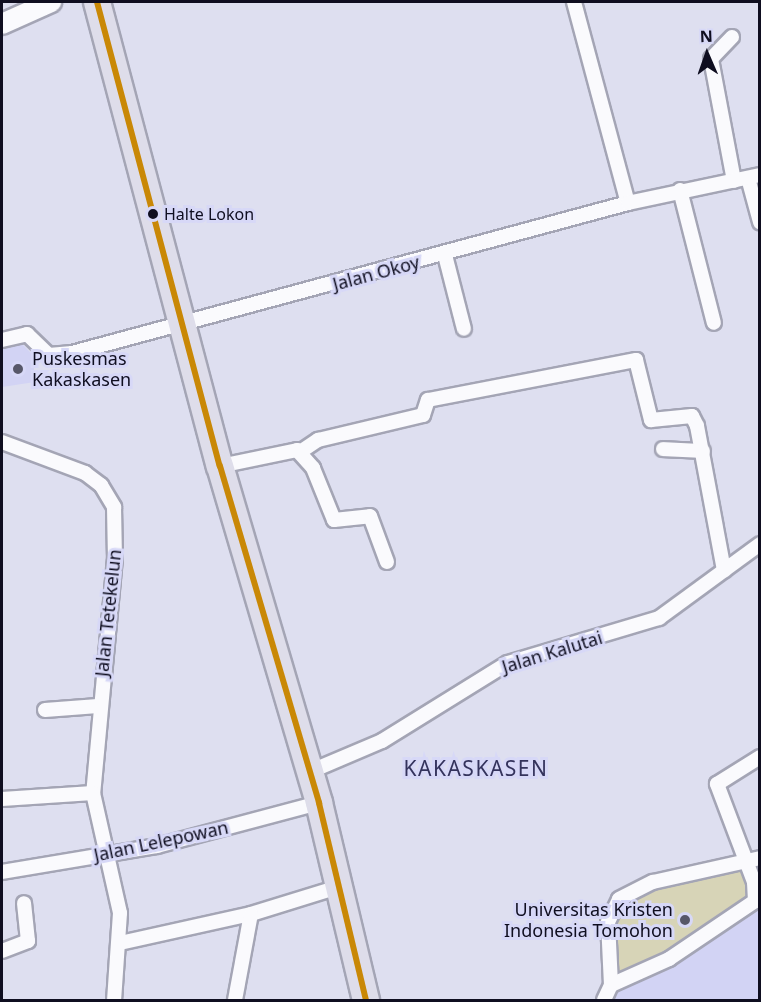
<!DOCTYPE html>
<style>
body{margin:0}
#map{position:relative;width:761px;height:1002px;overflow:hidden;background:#dedff0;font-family:"Noto Sans",sans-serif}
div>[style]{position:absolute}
.built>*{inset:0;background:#d2d3f4}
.green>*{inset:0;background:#d7d4b7}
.roads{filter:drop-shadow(2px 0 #a4a5b5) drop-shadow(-2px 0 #a4a5b5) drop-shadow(0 2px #a4a5b5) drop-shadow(0 -2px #a4a5b5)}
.street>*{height:14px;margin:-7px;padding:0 7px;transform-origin:7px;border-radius:7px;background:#fafafd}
.secondary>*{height:20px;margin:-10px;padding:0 10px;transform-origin:10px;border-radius:10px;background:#fafafd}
.highway>*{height:26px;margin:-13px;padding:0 13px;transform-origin:13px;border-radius:13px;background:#deddea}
.bus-1>*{height:6px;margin:-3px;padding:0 3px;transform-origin:3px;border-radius:3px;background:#c98806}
.dots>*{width:16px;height:16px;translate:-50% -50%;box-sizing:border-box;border:3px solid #d7d8f7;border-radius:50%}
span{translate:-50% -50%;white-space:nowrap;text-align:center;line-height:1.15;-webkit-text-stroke:6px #d7d8f7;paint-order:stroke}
.bus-label{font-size:16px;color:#0f0e20}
.left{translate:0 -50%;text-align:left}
.street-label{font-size:18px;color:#0f0e20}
.poi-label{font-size:18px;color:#0f0e20}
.right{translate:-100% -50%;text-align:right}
.quarter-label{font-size:21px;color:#34335c;letter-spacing:1.5px}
.frame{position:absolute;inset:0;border:3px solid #0f0e20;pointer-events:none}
.north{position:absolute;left:677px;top:24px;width:60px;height:60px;-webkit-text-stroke:4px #d7d8f7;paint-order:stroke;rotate:358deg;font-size:16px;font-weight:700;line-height:24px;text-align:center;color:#0f0e20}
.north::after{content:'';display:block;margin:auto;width:21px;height:27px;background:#0f0e20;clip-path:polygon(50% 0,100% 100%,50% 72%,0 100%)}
</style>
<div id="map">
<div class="built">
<i style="clip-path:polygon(20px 342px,33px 355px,35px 382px,2px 387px,2px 346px)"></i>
<i style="clip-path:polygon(759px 860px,759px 1000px,603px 1000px)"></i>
</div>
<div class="green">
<i style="clip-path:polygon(743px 861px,754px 882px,748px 906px,611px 985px,613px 910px,619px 899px)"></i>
</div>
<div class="roads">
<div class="street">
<i style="left:574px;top:2px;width:208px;rotate:75deg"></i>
<i style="left:732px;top:37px;width:30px;rotate:134deg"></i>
<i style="left:711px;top:59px;width:124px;rotate:79.3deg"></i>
<i style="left:748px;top:178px;width:46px;rotate:74.7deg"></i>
<i style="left:680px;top:190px;width:137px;rotate:75.7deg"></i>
<i style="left:445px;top:255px;width:76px;rotate:75.6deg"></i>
<i style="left:2px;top:340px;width:26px;rotate:-13deg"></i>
<i style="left:27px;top:334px;width:30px;rotate:44deg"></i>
<i style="left:49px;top:355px;width:23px;rotate:-5deg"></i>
<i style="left:72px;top:353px;width:576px;rotate:-15.1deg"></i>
<i style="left:628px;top:203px;width:135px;rotate:-12deg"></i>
<i style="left:2px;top:442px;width:89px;rotate:20.5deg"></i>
<i style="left:85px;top:473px;width:20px;rotate:37deg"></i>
<i style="left:101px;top:485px;width:26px;rotate:59deg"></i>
<i style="left:114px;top:507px;width:51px;rotate:88.9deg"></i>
<i style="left:115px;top:558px;width:236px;rotate:95.3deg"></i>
<i style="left:93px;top:793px;width:123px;rotate:77.3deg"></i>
<i style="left:120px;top:913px;width:87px;rotate:93.9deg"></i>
<i style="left:663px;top:449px;width:40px;rotate:2.9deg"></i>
<i style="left:300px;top:452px;width:22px;rotate:-34deg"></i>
<i style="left:318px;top:440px;width:108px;rotate:-13.4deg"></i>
<i style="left:423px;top:415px;width:16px;rotate:-72deg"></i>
<i style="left:428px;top:400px;width:212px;rotate:-10.9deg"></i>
<i style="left:636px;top:360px;width:62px;rotate:76deg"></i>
<i style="left:651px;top:420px;width:41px;rotate:-5.6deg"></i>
<i style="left:692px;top:416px;width:11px;rotate:63deg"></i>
<i style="left:697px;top:426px;width:147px;rotate:79.4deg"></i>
<i style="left:220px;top:466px;width:79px;rotate:-11.7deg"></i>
<i style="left:297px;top:450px;width:24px;rotate:48deg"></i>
<i style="left:313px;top:468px;width:56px;rotate:68deg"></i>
<i style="left:334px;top:520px;width:36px;rotate:-6deg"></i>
<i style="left:370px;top:516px;width:49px;rotate:69.7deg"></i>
<i style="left:45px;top:710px;width:53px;rotate:-4.3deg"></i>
<i style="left:309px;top:772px;width:79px;rotate:-23deg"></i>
<i style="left:382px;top:741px;width:148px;rotate:-31.8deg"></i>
<i style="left:508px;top:663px;width:158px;rotate:-16.6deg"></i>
<i style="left:659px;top:618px;width:125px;rotate:-36.2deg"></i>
<i style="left:2px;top:799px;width:91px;rotate:-3.8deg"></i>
<i style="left:2px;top:872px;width:157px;rotate:-9.5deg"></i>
<i style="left:157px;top:846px;width:168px;rotate:-14.9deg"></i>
<i style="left:120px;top:943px;width:134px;rotate:-12.5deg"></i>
<i style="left:251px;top:914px;width:91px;rotate:-17.2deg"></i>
<i style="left:2px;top:951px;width:28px;rotate:-21deg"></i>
<i style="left:28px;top:941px;width:38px;rotate:-96deg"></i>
<i style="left:611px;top:985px;width:64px;rotate:-24.1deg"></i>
<i style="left:669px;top:959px;width:104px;rotate:-34deg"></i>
<i style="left:755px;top:901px;width:19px;rotate:-93deg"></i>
<i style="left:754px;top:882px;width:105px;rotate:-110.7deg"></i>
<i style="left:717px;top:784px;width:51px;rotate:-32.1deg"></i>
<i style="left:235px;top:1000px;width:87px;rotate:-79.5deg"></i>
<i style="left:604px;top:1000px;width:17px;rotate:-65deg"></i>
<i style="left:611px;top:985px;width:63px;rotate:-92.7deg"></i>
<i style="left:608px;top:922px;width:25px;rotate:-64deg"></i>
<i style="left:619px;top:899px;width:38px;rotate:-27deg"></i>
<i style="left:653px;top:882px;width:110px;rotate:-12.6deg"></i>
</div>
<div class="secondary">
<i style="left:2px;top:24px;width:54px;rotate:-24.2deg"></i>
</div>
<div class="highway">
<i style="left:97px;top:2px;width:480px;rotate:75.2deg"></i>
<i style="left:220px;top:466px;width:351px;rotate:73.6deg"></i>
<i style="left:319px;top:803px;width:203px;rotate:76.6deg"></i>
</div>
</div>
<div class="bus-1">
<i style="left:97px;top:2px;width:480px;rotate:75.2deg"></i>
<i style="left:220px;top:466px;width:351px;rotate:73.6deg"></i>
<i style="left:319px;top:803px;width:203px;rotate:76.6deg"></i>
</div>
<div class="dots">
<i style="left:153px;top:214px;background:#0f0e20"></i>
<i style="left:18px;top:369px;background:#575769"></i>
<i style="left:685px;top:920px;background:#575769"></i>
</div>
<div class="bus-label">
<span class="left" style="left:164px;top:214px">Halte Lokon</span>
</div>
<div class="street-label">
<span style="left:376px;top:273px;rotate:-15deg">Jalan Okoy</span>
<span style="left:108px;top:613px;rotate:-84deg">Jalan Tetekelun</span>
<span style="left:552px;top:652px;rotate:-17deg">Jalan Kalutai</span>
<span style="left:161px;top:841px;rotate:-12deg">Jalan Lelepowan</span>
</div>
<div class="poi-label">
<span class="left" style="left:32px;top:369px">Puskesmas<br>Kakaskasen</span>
<span class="right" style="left:673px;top:920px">Universitas Kristen<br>Indonesia Tomohon</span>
</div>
<div class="quarter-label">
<span style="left:476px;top:768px">KAKASKASEN</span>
</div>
<div class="frame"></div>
<div class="north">N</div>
</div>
